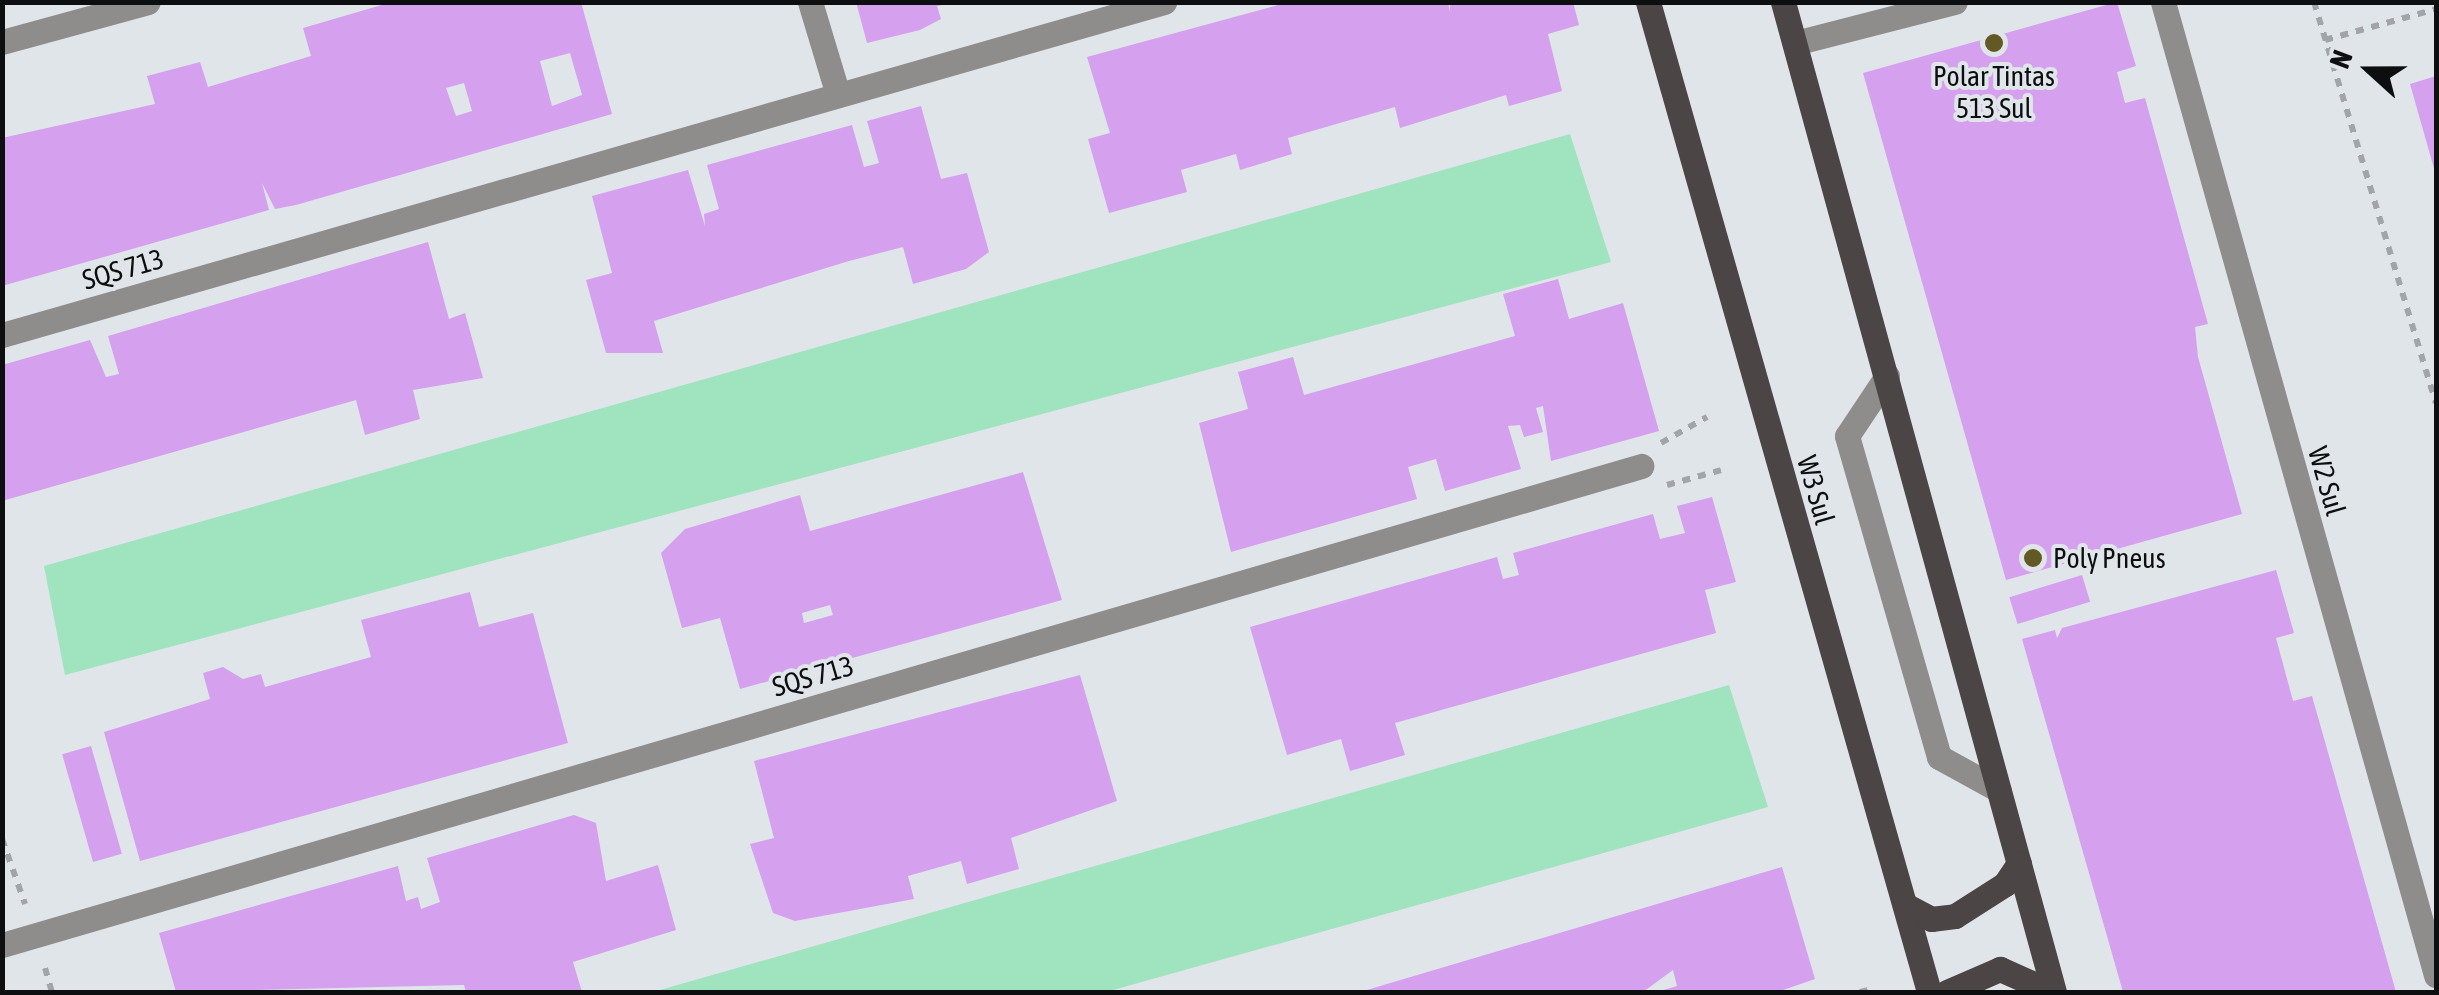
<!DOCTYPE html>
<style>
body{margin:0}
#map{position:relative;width:2439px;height:995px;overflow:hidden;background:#e0e5ea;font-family:"Asap Condensed",sans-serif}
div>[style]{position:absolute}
.green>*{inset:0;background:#a0e3bf}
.building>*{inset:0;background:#d5a0ee;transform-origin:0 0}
.path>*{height:6px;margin-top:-3px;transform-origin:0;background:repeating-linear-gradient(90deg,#a1a4a8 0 8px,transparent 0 16px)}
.service>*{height:25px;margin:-12.5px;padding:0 12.5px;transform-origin:12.5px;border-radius:12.5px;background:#8f8c8c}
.minor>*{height:25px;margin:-12.5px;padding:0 12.5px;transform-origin:12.5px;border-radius:12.5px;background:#8f8c8c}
.tertiary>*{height:25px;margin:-12.5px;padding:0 12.5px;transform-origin:12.5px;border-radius:12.5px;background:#8f8c8c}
.primary>*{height:25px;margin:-12.5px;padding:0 12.5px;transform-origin:12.5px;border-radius:12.5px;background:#4b4546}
.dots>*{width:28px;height:28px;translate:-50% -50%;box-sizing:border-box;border:5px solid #e0e5ea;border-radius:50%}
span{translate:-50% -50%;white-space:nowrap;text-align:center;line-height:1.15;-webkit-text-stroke:8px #e0e5ea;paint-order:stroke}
.poi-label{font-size:28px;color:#0d0e10}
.left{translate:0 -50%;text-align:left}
.street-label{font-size:28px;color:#0d0e10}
.frame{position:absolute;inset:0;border:5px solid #0d0e10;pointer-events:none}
.north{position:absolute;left:2319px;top:20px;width:100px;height:100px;-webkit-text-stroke:8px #e0e5ea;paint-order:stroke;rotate:291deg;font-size:28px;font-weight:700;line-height:40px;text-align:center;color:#0d0e10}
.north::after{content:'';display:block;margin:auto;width:35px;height:45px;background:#0d0e10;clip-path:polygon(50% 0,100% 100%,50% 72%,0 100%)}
</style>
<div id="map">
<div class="green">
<i style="clip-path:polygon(1570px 134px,1611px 262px,65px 675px,44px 566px)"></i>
<i style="clip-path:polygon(1729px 685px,1768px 807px,1106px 992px,653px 992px)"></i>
</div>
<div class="building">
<i style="clip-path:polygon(evenodd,392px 2px,581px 2px,612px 114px,296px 205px,275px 209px,262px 183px,269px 210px,2px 286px,2px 138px,155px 104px,147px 76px,200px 62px,208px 87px,311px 56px,303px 28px,392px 2px,570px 53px,582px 95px,552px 106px,540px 61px,570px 53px,392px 2px,464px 83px,472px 111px,456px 116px,446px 88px,464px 83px)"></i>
<i style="clip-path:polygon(856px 2px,946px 2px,946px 4px,937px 6px,941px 19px,920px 30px,867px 43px)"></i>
<i style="clip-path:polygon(1289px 2px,1448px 2px,1450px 12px,1450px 2px,1573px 2px,1579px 25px,1548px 34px,1562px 91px,1509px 106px,1506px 95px,1400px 128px,1395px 107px,1288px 138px,1292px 154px,1240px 170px,1236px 154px,1181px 170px,1187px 192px,1109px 213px,1088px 139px,1110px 133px,1087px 57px)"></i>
<i style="clip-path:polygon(2117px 2px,2136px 66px,2117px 72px,2125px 103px,2145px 98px,2208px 324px,2195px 327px,2198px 357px,2242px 514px,2006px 580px,1863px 73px)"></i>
<i style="clip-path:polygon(2436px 76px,2436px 172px,2435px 172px,2410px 84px)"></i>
<i style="clip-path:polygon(921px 106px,941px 179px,967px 173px,989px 252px,966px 269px,913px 284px,903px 247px,849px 261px,654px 321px,663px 353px,606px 353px,586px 280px,612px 273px,592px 196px,688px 170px,705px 226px,704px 214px,719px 209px,707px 165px,852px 125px,864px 167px,879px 163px,867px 121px)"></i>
<i style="clip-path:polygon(428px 242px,449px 319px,465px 313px,483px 378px,413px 390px,420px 419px,365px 435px,356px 400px,2px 501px,2px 365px,90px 340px,106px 377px,119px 374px,108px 336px)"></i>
<i style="clip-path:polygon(1558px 279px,1569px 319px,1623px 303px,1659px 431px,1551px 461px,1543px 406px,1536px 408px,1543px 432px,1524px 437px,1520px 425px,1508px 426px,1521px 469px,1445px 491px,1436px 459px,1408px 467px,1417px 499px,1231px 552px,1199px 423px,1248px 409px,1238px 372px,1293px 357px,1304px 395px,1515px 336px,1503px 294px)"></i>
<i style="clip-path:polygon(evenodd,1023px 472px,1062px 600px,740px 689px,720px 618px,682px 628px,661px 553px,685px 529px,800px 495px,810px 531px,1023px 472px,830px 605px,833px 615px,804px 623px,802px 613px,830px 605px)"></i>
<i style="clip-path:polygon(1712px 497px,1736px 582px,1705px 590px,1716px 633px,1395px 723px,1405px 755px,1350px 771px,1341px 739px,1287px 755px,1250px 627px,1497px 557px,1503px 579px,1519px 575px,1513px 553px,1653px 514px,1660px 539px,1685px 533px,1677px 506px)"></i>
<i style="clip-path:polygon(2276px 570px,2294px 633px,2276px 638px,2293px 701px,2312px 696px,2396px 992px,2123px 992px,2022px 639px,2055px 630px,2057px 638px,2062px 628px)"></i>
<i style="left:2082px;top:575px;width:28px;height:76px;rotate:73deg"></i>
<i style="clip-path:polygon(470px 592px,479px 627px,533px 613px,568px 743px,140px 861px,104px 732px,210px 699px,203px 673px,223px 667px,243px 679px,261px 674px,265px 687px,371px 657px,361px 620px)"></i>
<i style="clip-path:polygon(1080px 675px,1117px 801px,1011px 838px,1019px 869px,967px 884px,961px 861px,908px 876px,914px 899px,795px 921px,773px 913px,750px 844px,774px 838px,754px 761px)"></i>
<i style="left:91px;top:746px;width:112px;height:30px;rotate:74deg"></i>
<i style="clip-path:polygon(574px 815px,596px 823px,606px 881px,658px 865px,676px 930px,573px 962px,582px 992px,466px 992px,464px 985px,176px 992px,159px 933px,398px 866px,406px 901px,418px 897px,421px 909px,440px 902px,427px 858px)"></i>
<i style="clip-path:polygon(1782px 867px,1815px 979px,1777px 992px,1657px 992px,1677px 986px,1673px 970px,1643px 992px,1360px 992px)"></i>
</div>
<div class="path">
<i style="left:2314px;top:2px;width:419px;rotate:73.1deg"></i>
<i style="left:2325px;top:40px;width:115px;rotate:-15.6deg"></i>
<i style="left:1661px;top:443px;width:53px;rotate:-29.5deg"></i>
<i style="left:1667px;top:485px;width:56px;rotate:-15.5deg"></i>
<i style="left:2px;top:839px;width:69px;rotate:70.5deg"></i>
<i style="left:45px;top:968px;width:25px;rotate:74deg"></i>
<i style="left:1860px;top:992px;width:8px;rotate:-14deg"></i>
</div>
<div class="service">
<i style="left:1887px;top:376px;width:72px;rotate:123.7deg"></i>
<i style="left:1847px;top:436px;width:334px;rotate:74deg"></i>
<i style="left:1939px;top:757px;width:68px;rotate:28.8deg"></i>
</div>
<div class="minor">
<i style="left:810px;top:2px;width:97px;rotate:73.2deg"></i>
<i style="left:2px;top:42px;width:151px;rotate:-15.3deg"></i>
<i style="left:2px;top:335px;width:1209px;rotate:-15.99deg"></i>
<i style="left:2px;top:945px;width:1708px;rotate:-16.29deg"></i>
</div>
<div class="tertiary">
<i style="left:2163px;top:2px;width:1011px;rotate:74.33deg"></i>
<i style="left:1795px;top:43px;width:165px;rotate:-14.4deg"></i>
</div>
<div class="primary">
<i style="left:1648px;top:2px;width:1029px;rotate:74.15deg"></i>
<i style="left:1783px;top:2px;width:1026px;rotate:74.69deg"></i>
<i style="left:1905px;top:905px;width:30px;rotate:28deg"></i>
<i style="left:1931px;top:919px;width:24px;rotate:-7deg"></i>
<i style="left:1955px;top:916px;width:59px;rotate:-32.6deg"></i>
<i style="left:2005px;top:884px;width:25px;rotate:-56deg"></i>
<i style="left:1947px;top:992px;width:58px;rotate:-23.5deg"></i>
<i style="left:2000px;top:969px;width:57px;rotate:23.9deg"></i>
</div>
<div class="dots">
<i style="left:1994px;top:43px;background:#635925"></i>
<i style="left:2033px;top:558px;background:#635925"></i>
</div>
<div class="poi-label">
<span style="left:1994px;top:92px">Polar Tintas<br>513 Sul</span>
<span class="left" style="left:2053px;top:558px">Poly Pneus</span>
</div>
<div class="street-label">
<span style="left:123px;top:269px;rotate:-16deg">SQS 713</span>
<span style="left:2327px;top:481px;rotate:74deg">W2 Sul</span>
<span style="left:1816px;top:490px;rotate:74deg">W3 Sul</span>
<span style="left:813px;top:676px;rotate:-16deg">SQS 713</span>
</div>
<div class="frame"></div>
<div class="north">N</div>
</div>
